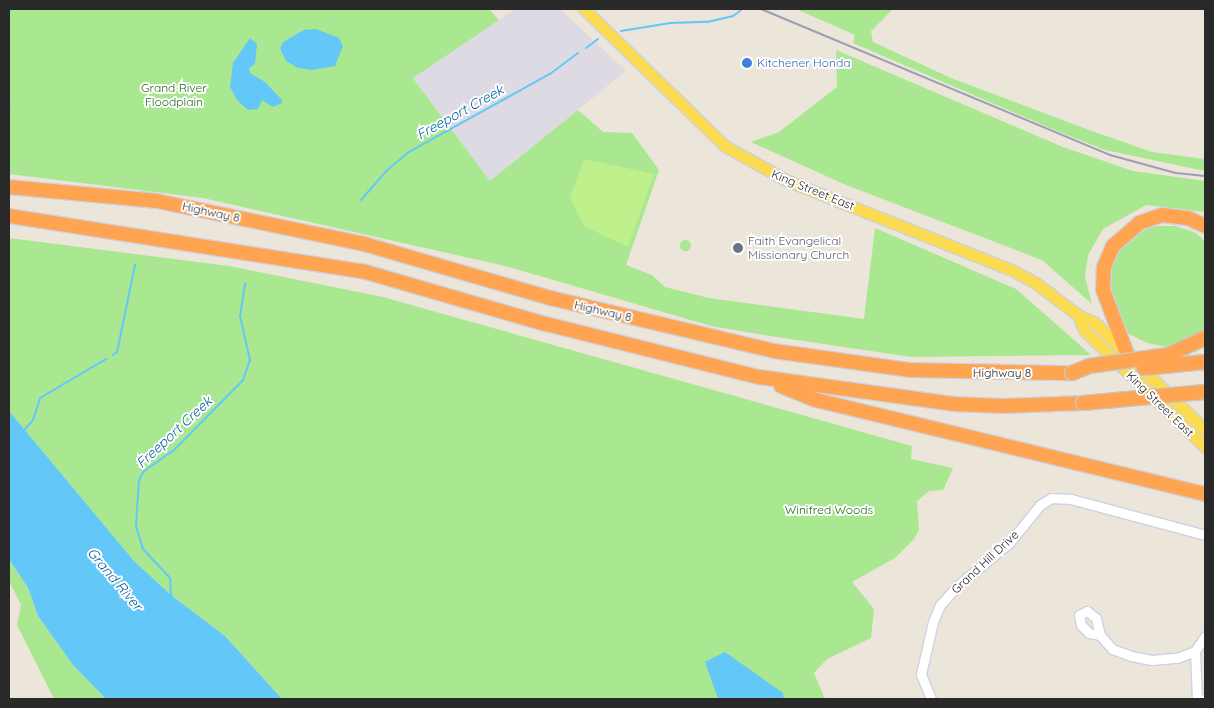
<!DOCTYPE html>
<style>
body{margin:0}
#map{position:relative;width:1214px;height:708px;overflow:hidden;background:#ece5d9;font-family:Quicksand,sans-serif}
div>[style]{position:absolute}
.industrial>*{inset:0;background:#dddae4}
.green>*{inset:0;background:#aae791}
.round{border-radius:50%}
.pitch>*{inset:0;background:#c0f08b}
.water>*{inset:0;background:#63c8f7}
.stream>*{height:2px;margin:-1px;padding:0 1px;transform-origin:1px;border-radius:1px;background:#63c8f7}
.roads{filter:drop-shadow(1px 0 #ced1e3) drop-shadow(-1px 0 #ced1e3) drop-shadow(0 1px #ced1e3) drop-shadow(0 -1px #ced1e3)}
.minor>*{height:9px;margin:-4.5px;padding:0 4.5px;transform-origin:4.5px;border-radius:4.5px;background:#fff}
.major>*{height:11px;margin:-5.5px;padding:0 5.5px;transform-origin:5.5px;border-radius:5.5px;background:#fbdb4f}
.highway>*{height:14px;margin:-7px;padding:0 7px;transform-origin:7px;border-radius:7px;background:#ffa551}
.rail>*{height:2px;margin:-1px;padding:0 1px;transform-origin:1px;border-radius:1px;background:#9b9eb5}
.bridges{filter:drop-shadow(1px 0 #c7c7c7) drop-shadow(-1px 0 #c7c7c7) drop-shadow(0 1px #c7c7c7) drop-shadow(0 -1px #c7c7c7)}
.highway-bridge>*{height:14px;margin:-7px;padding:0 7px;transform-origin:7px;border-radius:7px;background:#ffa551}
.dots>*{width:14px;height:14px;translate:-50% -50%;box-sizing:border-box;border:2px solid #fff;border-radius:50%}
span{translate:-50% -50%;white-space:nowrap;text-align:center;line-height:1.15;-webkit-text-stroke:4px #fff;paint-order:stroke}
.shop-label{font-size:12px;color:#366cbe}
.left{translate:0 -50%;text-align:left}
.park-label{font-size:12px;color:#226a14}
.street-label{font-size:12px;color:#292929}
.worship-label{font-size:12px;color:#5b616d}
.water-label{font-size:14px;color:#0363a2;font-style:italic}
.frame{position:absolute;inset:0;border:10px solid #292929;pointer-events:none}
</style>
<div id="map">
<div class="industrial">
<i style="clip-path:polygon(515px 9px,560px 9px,626px 71px,490px 181px,413px 77px)"></i>
</div>
<div class="green">
<i style="clip-path:polygon(9px 9px,489px 9px,499px 20px,413px 78px,490px 181px,578px 110px,603px 132px,632px 133px,659px 170px,626px 265px,652px 275px,665px 287px,709px 298px,864px 319px,875px 228px,1016px 289px,1091px 355px,911px 357px,770px 336px,711px 326px,505px 266px,203px 198px,9px 174px)"></i>
<i style="clip-path:polygon(796px 9px,893px 9px,871px 31px,873px 42px,951px 78px,1089px 130px,1152px 152px,1205px 159px,1205px 171px,1105px 150px,1057px 131px,853px 43px,855px 35px)"></i>
<i style="clip-path:polygon(836px 50px,1063px 147px,1133px 171px,1205px 181px,1205px 212px,1146px 205px,1103px 229px,1088px 255px,1085px 277px,1092px 304px,1042px 260px,846px 185px,751px 142px,779px 132px,837px 87px)"></i>
<i style="clip-path:polygon(1156px 226px,1176px 226px,1196px 233px,1205px 241px,1205px 332px,1186px 343px,1166px 347px,1147px 343px,1129px 334px,1116px 320px,1107px 302px,1110px 262px,1121px 245px,1137px 233px)"></i>
<i style="clip-path:polygon(9px 238px,229px 266px,383px 297px,912px 446px,911px 459px,953px 468px,943px 490px,929px 491px,917px 501px,919px 530px,914px 539px,895px 558px,852px 582px,874px 609px,871px 638px,827px 659px,814px 673px,825px 699px,784px 699px,783px 693px,715px 689px,718px 699px,282px 699px,225px 636px,171px 595px,134px 561px,9px 411px)"></i>
<i class="round" style="left:679.5px;top:239.5px;width:11px;height:11px"></i>
<i style="clip-path:polygon(9px 559px,28px 588px,38px 616px,73px 665px,106px 699px,54px 699px,17px 625px,21px 605px,9px 581px)"></i>
</div>
<div class="pitch">
<i style="clip-path:polygon(584px 159px,654px 174px,628px 247px,584px 226px,570px 198px)"></i>
</div>
<div class="water">
<i style="clip-path:polygon(316px 29px,339px 38px,343px 46px,335px 66px,312px 70px,298px 68px,286px 61px,280px 48px,283px 42px,304px 30px)"></i>
<i style="clip-path:polygon(250px 38px,257px 44px,255px 64px,249px 68px,250px 73px,265px 82px,282px 100px,282px 103px,273px 107px,262px 100px,258px 109px,248px 110px,237px 100px,230px 87px,233px 63px)"></i>
<i style="clip-path:polygon(9px 411px,134px 561px,171px 595px,225px 636px,282px 699px,106px 699px,73px 665px,38px 616px,28px 588px,9px 559px)"></i>
<i style="clip-path:polygon(725px 652px,783px 693px,784px 699px,718px 699px,705px 662px)"></i>
</div>
<div class="stream">
<i style="left:621px;top:31px;width:50px;rotate:-9.3deg"></i>
<i style="left:670px;top:23px;width:37px;rotate:-2deg"></i>
<i style="left:707px;top:22px;width:27px;rotate:-13deg"></i>
<i style="left:733px;top:16px;width:9px;rotate:-36deg"></i>
<i style="left:586px;top:48px;width:15px;rotate:-37deg"></i>
<i style="left:9px;top:107px;width:1px"></i>
<i style="left:361px;top:200px;width:38px;rotate:-49deg"></i>
<i style="left:386px;top:171px;width:30px;rotate:-40deg"></i>
<i style="left:409px;top:152px;width:161px;rotate:-29deg"></i>
<i style="left:550px;top:74px;width:35px;rotate:-37deg"></i>
<i style="left:113px;top:355px;width:5px;rotate:-37deg"></i>
<i style="left:117px;top:352px;width:89px;rotate:-78.3deg"></i>
<i style="left:24px;top:430px;width:13px;rotate:-48deg"></i>
<i style="left:33px;top:420px;width:23px;rotate:-72deg"></i>
<i style="left:40px;top:398px;width:77px;rotate:-30.6deg"></i>
<i style="left:171px;top:595px;width:17px;rotate:-93deg"></i>
<i style="left:170px;top:578px;width:40px;rotate:-133deg"></i>
<i style="left:143px;top:549px;width:24px;rotate:-107deg"></i>
<i style="left:136px;top:526px;width:46px;rotate:-86.3deg"></i>
<i style="left:139px;top:480px;width:10px;rotate:-61deg"></i>
<i style="left:144px;top:471px;width:38px;rotate:-35deg"></i>
<i style="left:175px;top:449px;width:97px;rotate:-45.4deg"></i>
<i style="left:243px;top:380px;width:21px;rotate:-71deg"></i>
<i style="left:250px;top:360px;width:45px;rotate:-102.8deg"></i>
<i style="left:240px;top:316px;width:33px;rotate:-81deg"></i>
</div>
<div class="roads">
<div class="minor">
<i style="left:1100px;top:635px;width:11px;rotate:-170deg"></i>
<i style="left:1089px;top:633px;width:11px;rotate:-135deg"></i>
<i style="left:1081px;top:625px;width:10px;rotate:-101deg"></i>
<i style="left:1079px;top:615px;width:9px;rotate:-27deg"></i>
<i style="left:1087px;top:611px;width:11px;rotate:38deg"></i>
<i style="left:1096px;top:618px;width:17px;rotate:77deg"></i>
<i style="left:1100px;top:635px;width:18px;rotate:49deg"></i>
<i style="left:1112px;top:649px;width:20px;rotate:20deg"></i>
<i style="left:1131px;top:656px;width:21px;rotate:11deg"></i>
<i style="left:1152px;top:660px;width:25px;rotate:-5deg"></i>
<i style="left:1177px;top:658px;width:19px;rotate:-21deg"></i>
<i style="left:931px;top:699px;width:27px;rotate:-112deg"></i>
<i style="left:921px;top:674px;width:53px;rotate:-77deg"></i>
<i style="left:933px;top:622px;width:18px;rotate:-68deg"></i>
<i style="left:940px;top:605px;width:25px;rotate:-48deg"></i>
<i style="left:957px;top:586px;width:69px;rotate:-39.7deg"></i>
<i style="left:1010px;top:542px;width:48px;rotate:-51deg"></i>
<i style="left:1040px;top:505px;width:13px;rotate:-32deg"></i>
<i style="left:1051px;top:498px;width:20px;rotate:3deg"></i>
<i style="left:1071px;top:499px;width:139px;rotate:15deg"></i>
<i style="left:1197px;top:699px;width:48px;rotate:-92.4deg"></i>
<i style="left:1195px;top:651px;width:18px;rotate:-56deg"></i>
<i style="left:1204px;top:699px;width:1px"></i>
</div>
<div class="major">
<i style="left:584px;top:9px;width:197px;rotate:44.2deg"></i>
<i style="left:725px;top:146px;width:72px;rotate:29.1deg"></i>
<i style="left:788px;top:181px;width:241px;rotate:21.7deg"></i>
<i style="left:1012px;top:270px;width:29px;rotate:29deg"></i>
<i style="left:1037px;top:284px;width:51px;rotate:37.1deg"></i>
<i style="left:1078px;top:315px;width:17px;rotate:24deg"></i>
<i style="left:1094px;top:322px;width:155px;rotate:44.2deg"></i>
<i style="left:1078px;top:315px;width:16px;rotate:68deg"></i>
<i style="left:1084px;top:330px;width:168px;rotate:44deg"></i>
</div>
<div class="highway">
<i style="left:9px;top:187px;width:149px;rotate:5.4deg"></i>
<i style="left:157px;top:201px;width:211px;rotate:11.7deg"></i>
<i style="left:364px;top:244px;width:194px;rotate:16.2deg"></i>
<i style="left:550px;top:298px;width:230px;rotate:13.3deg"></i>
<i style="left:774px;top:351px;width:136px;rotate:8deg"></i>
<i style="left:909px;top:370px;width:163px;rotate:1.1deg"></i>
<i style="left:9px;top:216px;width:357px;rotate:8.9deg"></i>
<i style="left:362px;top:271px;width:191px;rotate:16.1deg"></i>
<i style="left:546px;top:324px;width:219px;rotate:14deg"></i>
<i style="left:759px;top:377px;width:196px;rotate:7.9deg"></i>
<i style="left:953px;top:404px;width:50px;rotate:2.3deg"></i>
<i style="left:1003px;top:406px;width:80px;rotate:-2.1deg"></i>
<i style="left:1128px;top:356px;width:71px;rotate:-110.7deg"></i>
<i style="left:1103px;top:290px;width:23px;rotate:-88deg"></i>
<i style="left:1104px;top:267px;width:23px;rotate:-67deg"></i>
<i style="left:1113px;top:246px;width:35px;rotate:-41deg"></i>
<i style="left:1139px;top:223px;width:24px;rotate:-19deg"></i>
<i style="left:1162px;top:215px;width:26px;rotate:7deg"></i>
<i style="left:1188px;top:218px;width:19px;rotate:25deg"></i>
<i style="left:781px;top:386px;width:38px;rotate:22deg"></i>
<i style="left:816px;top:400px;width:400px;rotate:13.6deg"></i>
</div>
</div>
<div class="rail">
<i style="left:761px;top:9px;width:378px;rotate:22.7deg"></i>
<i style="left:1110px;top:155px;width:68px;rotate:15.3deg"></i>
<i style="left:1176px;top:173px;width:29px;rotate:6deg"></i>
</div>
<div class="bridges">
<div class="highway-bridge">
<i style="left:1144px;top:368px;width:61px;rotate:-5.6deg"></i>
<i style="left:1072px;top:373px;width:18px;rotate:-22deg"></i>
<i style="left:1089px;top:366px;width:80px;rotate:-7.9deg"></i>
<i style="left:1168px;top:355px;width:41px;rotate:-24.7deg"></i>
<i style="left:1083px;top:403px;width:122px;rotate:-5.2deg"></i>
</div>
</div>
<div class="dots">
<i style="left:747px;top:63px;background:#3f7fe0"></i>
<i style="left:738px;top:248px;background:#6b7280"></i>
</div>
<div class="shop-label">
<span class="left" style="left:757px;top:63px">Kitchener Honda</span>
</div>
<div class="park-label">
<span style="left:174px;top:95px">Grand River<br>Floodplain</span>
<span style="left:829px;top:510px">Winifred Woods</span>
</div>
<div class="street-label">
<span style="left:813px;top:190px;rotate:22deg">King Street East</span>
<span style="left:211px;top:212px;rotate:12deg">Highway 8</span>
<span style="left:603px;top:311px;rotate:13deg">Highway 8</span>
<span style="left:1002px;top:373px">Highway 8</span>
<span style="left:1160px;top:404px;rotate:44deg">King Street East</span>
<span style="left:985px;top:562px;rotate:-43deg">Grand Hill Drive</span>
</div>
<div class="worship-label">
<span class="left" style="left:748px;top:248px">Faith Evangelical<br>Missionary Church</span>
</div>
<div class="water-label">
<span style="left:460px;top:112px;rotate:-29deg">Freeport Creek</span>
<span style="left:174px;top:432px;rotate:-43deg">Freeport Creek</span>
<span style="left:115px;top:579px;rotate:50deg">Grand River</span>
</div>
<div class="frame"></div>
</div>
